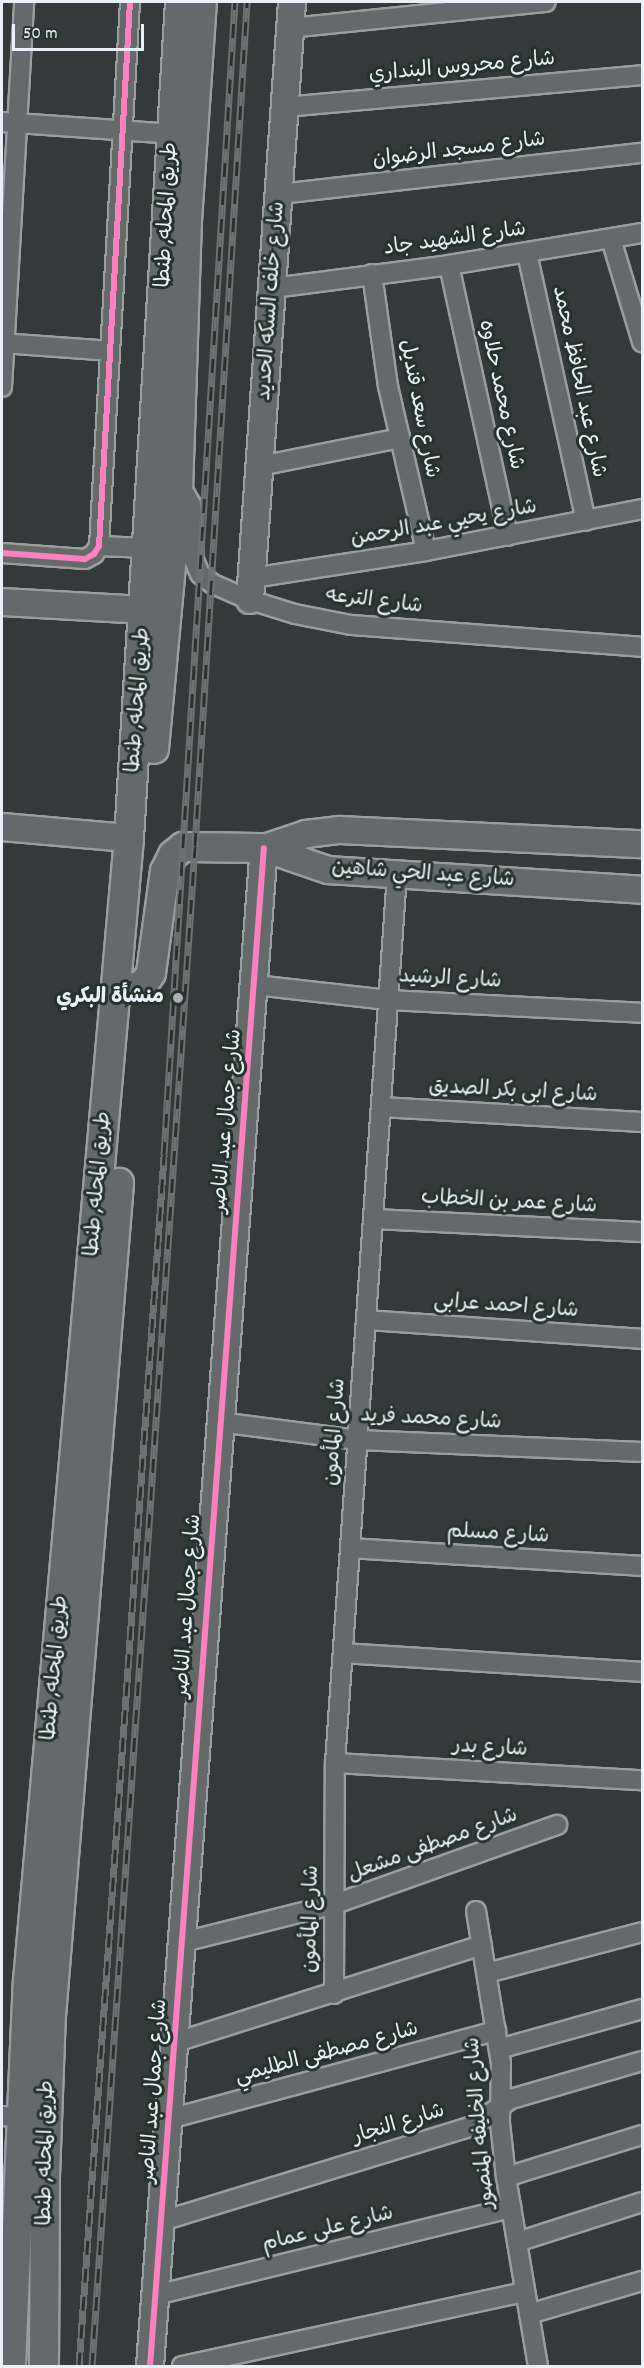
<!DOCTYPE html>
<meta charset="utf-8">
<style>
body{margin:0}
#map{position:relative;width:644px;height:2368px;overflow:hidden;background:#343939;font-family:Dekko,"Playpen Sans Arabic",sans-serif}
div>[style]{position:absolute}
.roads{filter:drop-shadow(2px 0 #9a9e9f) drop-shadow(-2px 0 #9a9e9f) drop-shadow(0 2px #9a9e9f) drop-shadow(0 -2px #9a9e9f)}
.street>*{height:18px;margin:-9px;padding:0 9px;transform-origin:9px;border-radius:9px;background:#646a6b}
.secondary>*{height:26px;margin:-13px;padding:0 13px;transform-origin:13px;border-radius:13px;background:#646a6b}
.primary>*{height:28px;margin:-14px;padding:0 14px;transform-origin:14px;border-radius:14px;background:#646a6b}
.rail>*{height:7px;margin-top:-3.5px;transform-origin:0;background:repeating-linear-gradient(90deg,#26332d 0 14px,#6e7171 0 28px);box-sizing:border-box;border-block:2px solid #6e7171}
.cycleway>*{height:6px;margin:-3px;padding:0 3px;transform-origin:3px;border-radius:3px;background:#ff80c0}
.dots>*{width:16px;height:16px;translate:-50% -50%;box-sizing:border-box;border:3px solid #26332d;border-radius:50%}
span{translate:-50% -50%;white-space:nowrap;text-align:center;line-height:1.15;-webkit-text-stroke:6px #26332d;paint-order:stroke}
.street-label{font-size:21px;color:#e8f1f8}
.poi-label{font-size:21px;color:#e8f1f8;font-weight:700}
.right{translate:-100% -50%;text-align:right}
.frame{position:absolute;inset:0;border:3px solid #e8f1f8;pointer-events:none}
.scale{position:absolute;left:12px;top:24px;width:132px;height:27px;box-sizing:border-box;border:3px solid #e8f1f8;border-top:0;padding-left:8px;font-size:18px;line-height:21px;white-space:nowrap;color:#e8f1f8;-webkit-text-stroke:4px #26332d;paint-order:stroke}
</style>
<div id="map">
<div class="roads">
<div class="street">
<i style="left:290px;top:28px;width:257px;rotate:-5.8deg"></i>
<i style="left:285px;top:107px;width:358px;rotate:-5.1deg"></i>
<i style="left:2px;top:122px;width:171px;rotate:4deg"></i>
<i style="left:280px;top:194px;width:364px;rotate:-6.5deg"></i>
<i style="left:611px;top:239px;width:108px;rotate:73.2deg"></i>
<i style="left:527px;top:253px;width:274px;rotate:77.6deg"></i>
<i style="left:449px;top:265px;width:277px;rotate:77.7deg"></i>
<i style="left:372px;top:274px;width:113px;rotate:81.9deg"></i>
<i style="left:388px;top:386px;width:169px;rotate:77deg"></i>
<i style="left:273px;top:288px;width:177px;rotate:-7.4deg"></i>
<i style="left:449px;top:265px;width:196px;rotate:-9.4deg"></i>
<i style="left:2px;top:343px;width:108px;rotate:4.2deg"></i>
<i style="left:2px;top:387px;width:386px;rotate:-86.7deg"></i>
<i style="left:260px;top:466px;width:143px;rotate:-11.3deg"></i>
<i style="left:178px;top:491px;width:8px;rotate:23deg"></i>
<i style="left:185px;top:494px;width:12px;rotate:59deg"></i>
<i style="left:191px;top:504px;width:56px;rotate:86.9deg"></i>
<i style="left:194px;top:560px;width:15px;rotate:67deg"></i>
<i style="left:200px;top:574px;width:16px;rotate:38deg"></i>
<i style="left:213px;top:584px;width:40px;rotate:23.4deg"></i>
<i style="left:250px;top:600px;width:47px;rotate:17.3deg"></i>
<i style="left:295px;top:614px;width:57px;rotate:11.1deg"></i>
<i style="left:351px;top:625px;width:292px;rotate:4.3deg"></i>
<i style="left:99px;top:546px;width:49px;rotate:2.3deg"></i>
<i style="left:2px;top:553px;width:83px;rotate:4.1deg"></i>
<i style="left:85px;top:559px;width:10px;rotate:-29deg"></i>
<i style="left:94px;top:554px;width:9px;rotate:-58deg"></i>
<i style="left:99px;top:546px;width:545px;rotate:-86.74deg"></i>
<i style="left:252px;top:578px;width:176px;rotate:-8.8deg"></i>
<i style="left:426px;top:551px;width:220px;rotate:-11deg"></i>
<i style="left:255px;top:985px;width:134px;rotate:6.4deg"></i>
<i style="left:388px;top:1000px;width:254px;rotate:2.9deg"></i>
<i style="left:381px;top:1107px;width:261px;rotate:3.3deg"></i>
<i style="left:373px;top:1219px;width:269px;rotate:2.8deg"></i>
<i style="left:366px;top:1320px;width:277px;rotate:3.9deg"></i>
<i style="left:219px;top:1422px;width:140px;rotate:7.4deg"></i>
<i style="left:358px;top:1440px;width:284px;rotate:2.4deg"></i>
<i style="left:350px;top:1548px;width:293px;rotate:3.5deg"></i>
<i style="left:343px;top:1653px;width:300px;rotate:3.6deg"></i>
<i style="left:335px;top:1763px;width:307px;rotate:3.2deg"></i>
<i style="left:476px;top:1911px;width:154px;rotate:80.7deg"></i>
<i style="left:501px;top:2063px;width:60px;rotate:91deg"></i>
<i style="left:500px;top:2123px;width:54px;rotate:83.7deg"></i>
<i style="left:506px;top:2177px;width:192px;rotate:80.4deg"></i>
<i style="left:183px;top:1942px;width:157px;rotate:-14deg"></i>
<i style="left:335px;top:1904px;width:236px;rotate:-19.6deg"></i>
<i style="left:487px;top:1973px;width:160px;rotate:-14.8deg"></i>
<i style="left:334px;top:1994px;width:231px;rotate:-89.8deg"></i>
<i style="left:335px;top:1763px;width:891px;rotate:-86.01deg"></i>
<i style="left:173px;top:2043px;width:324px;rotate:-17.6deg"></i>
<i style="left:499px;top:2049px;width:148px;rotate:-15.6deg"></i>
<i style="left:2px;top:2116px;width:21px;rotate:5deg"></i>
<i style="left:169px;top:2119px;width:339px;rotate:-15.1deg"></i>
<i style="left:506px;top:2177px;width:142px;rotate:-17.2deg"></i>
<i style="left:162px;top:2221px;width:322px;rotate:-17deg"></i>
<i style="left:470px;top:2127px;width:50px;rotate:-34.3deg"></i>
<i style="left:511px;top:2099px;width:136px;rotate:-16.2deg"></i>
<i style="left:517px;top:2242px;width:131px;rotate:-17.7deg"></i>
<i style="left:156px;top:2295px;width:366px;rotate:-13.8deg"></i>
<i style="left:529px;top:2314px;width:118px;rotate:-16.3deg"></i>
<i style="left:182px;top:2366px;width:351px;rotate:-12.2deg"></i>
</div>
<div class="secondary">
<i style="left:250px;top:600px;width:599px;rotate:-85.98deg"></i>
<i style="left:2px;top:602px;width:143px;rotate:3.2deg"></i>
<i style="left:2px;top:827px;width:127px;rotate:5deg"></i>
<i style="left:264px;top:848px;width:68px;rotate:19deg"></i>
<i style="left:328px;top:870px;width:315px;rotate:3.6deg"></i>
<i style="left:264px;top:848px;width:44px;rotate:-18.4deg"></i>
<i style="left:306px;top:834px;width:34px;rotate:-7deg"></i>
<i style="left:340px;top:830px;width:302px;rotate:2.7deg"></i>
<i style="left:150px;top:2366px;width:1522px;rotate:-85.71deg"></i>
</div>
<div class="primary">
<i style="left:154px;top:749px;width:259px;rotate:-84.7deg"></i>
<i style="left:178px;top:491px;width:270px;rotate:-88.1deg"></i>
<i style="left:187px;top:221px;width:220px;rotate:-86.1deg"></i>
<i style="left:135px;top:987px;width:8px;rotate:-14deg"></i>
<i style="left:143px;top:985px;width:14px;rotate:-56deg"></i>
<i style="left:151px;top:973px;width:103px;rotate:-82.2deg"></i>
<i style="left:165px;top:871px;width:18px;rotate:-63deg"></i>
<i style="left:173px;top:855px;width:13px;rotate:-39deg"></i>
<i style="left:183px;top:847px;width:81px;rotate:0.7deg"></i>
<i style="left:11px;top:2366px;width:385px;rotate:-87.5deg"></i>
<i style="left:28px;top:1981px;width:1147px;rotate:-84.95deg"></i>
<i style="left:129px;top:838px;width:838px;rotate:-86.51deg"></i>
<i style="left:44px;top:2366px;width:190px;rotate:-89.7deg"></i>
<i style="left:45px;top:2176px;width:160px;rotate:-87.9deg"></i>
<i style="left:51px;top:2016px;width:836px;rotate:-85.33deg"></i>
</div>
</div>
<div class="rail">
<i style="left:79px;top:2366px;width:1214px;rotate:-85.98deg"></i>
<i style="left:164px;top:1155px;width:1155px;rotate:-86.48deg"></i>
<i style="left:92px;top:2366px;width:1523px;rotate:-86.12deg"></i>
<i style="left:195px;top:846px;width:846px;rotate:-86.47deg"></i>
</div>
<div class="cycleway">
<i style="left:2px;top:553px;width:83px;rotate:4.1deg"></i>
<i style="left:85px;top:559px;width:10px;rotate:-29deg"></i>
<i style="left:94px;top:554px;width:9px;rotate:-58deg"></i>
<i style="left:99px;top:546px;width:545px;rotate:-86.74deg"></i>
<i style="left:150px;top:2366px;width:1522px;rotate:-85.71deg"></i>
</div>
<div class="dots">
<i style="left:178px;top:998px;background:#a9b1b5"></i>
</div>
<div class="street-label">
<span style="left:462px;top:68px;rotate:-5deg">شارع محروس البنداري</span>
<span style="left:459px;top:151px;rotate:-7deg">شارع مسجد الرضوان</span>
<span style="left:168px;top:215px;rotate:-87deg">طريق المحله, طنطا</span>
<span style="left:455px;top:240px;rotate:-8deg">شارع الشهيد جاد</span>
<span style="left:272px;top:301px;rotate:-86deg">شارع خلف السكه الحديد</span>
<span style="left:578px;top:382px;rotate:78deg">شارع عبد الحافظ محمد</span>
<span style="left:500px;top:395px;rotate:78deg">شارع محمد حلاوه</span>
<span style="left:418px;top:409px;rotate:79deg">شارع سعد قنديل</span>
<span style="left:444px;top:524px;rotate:-10deg">شارع يحيي عبد الرحمن</span>
<span style="left:374px;top:602px;rotate:7deg">شارع الترعه</span>
<span style="left:139px;top:700px;rotate:-86deg">طريق المحله, طنطا</span>
<span style="left:423px;top:875px;rotate:4deg">شارع عبد الحي شاهين</span>
<span style="left:450px;top:980px;rotate:3deg">شارع الرشيد</span>
<span style="left:513px;top:1092px;rotate:3deg">شارع ابى بكر الصديق</span>
<span style="left:228px;top:1121px;rotate:-85deg">شارع جمال عبد الناصر</span>
<span style="left:99px;top:1184px;rotate:-85deg">طريق المحله, طنطا</span>
<span style="left:509px;top:1203px;rotate:3deg">شارع عمر بن الخطاب</span>
<span style="left:506px;top:1307px;rotate:4deg">شارع احمد عرابى</span>
<span style="left:431px;top:1420px;rotate:3deg">شارع محمد فريد</span>
<span style="left:336px;top:1432px;rotate:-86deg">شارع المأمون</span>
<span style="left:498px;top:1535px;rotate:3deg">شارع مسلم</span>
<span style="left:189px;top:1606px;rotate:-86deg">شارع جمال عبد الناصر</span>
<span style="left:56px;top:1668px;rotate:-85deg">طريق المحله, طنطا</span>
<span style="left:490px;top:1749px;rotate:3deg">شارع بدر</span>
<span style="left:433px;top:1846px;rotate:-20deg">شارع مصطفى مشعل</span>
<span style="left:312px;top:1919px;rotate:-89deg">شارع المأمون</span>
<span style="left:327px;top:2054px;rotate:-15deg">شارع مصطفى الطليمي</span>
<span style="left:155px;top:2091px;rotate:-86deg">شارع جمال عبد الناصر</span>
<span style="left:481px;top:2123px;rotate:-95deg">شارع الخليفه المنصور</span>
<span style="left:399px;top:2125px;rotate:-17deg">شارع النجار</span>
<span style="left:47px;top:2153px;rotate:-89deg">طريق المحله, طنطا</span>
<span style="left:328px;top:2230px;rotate:-14deg">شارع على عمام</span>
</div>
<div class="poi-label">
<span class="right" style="left:164px;top:998px">منشأة البكري</span>
</div>
<div class="frame"></div>
<div class="scale">50 m</div>
</div>
